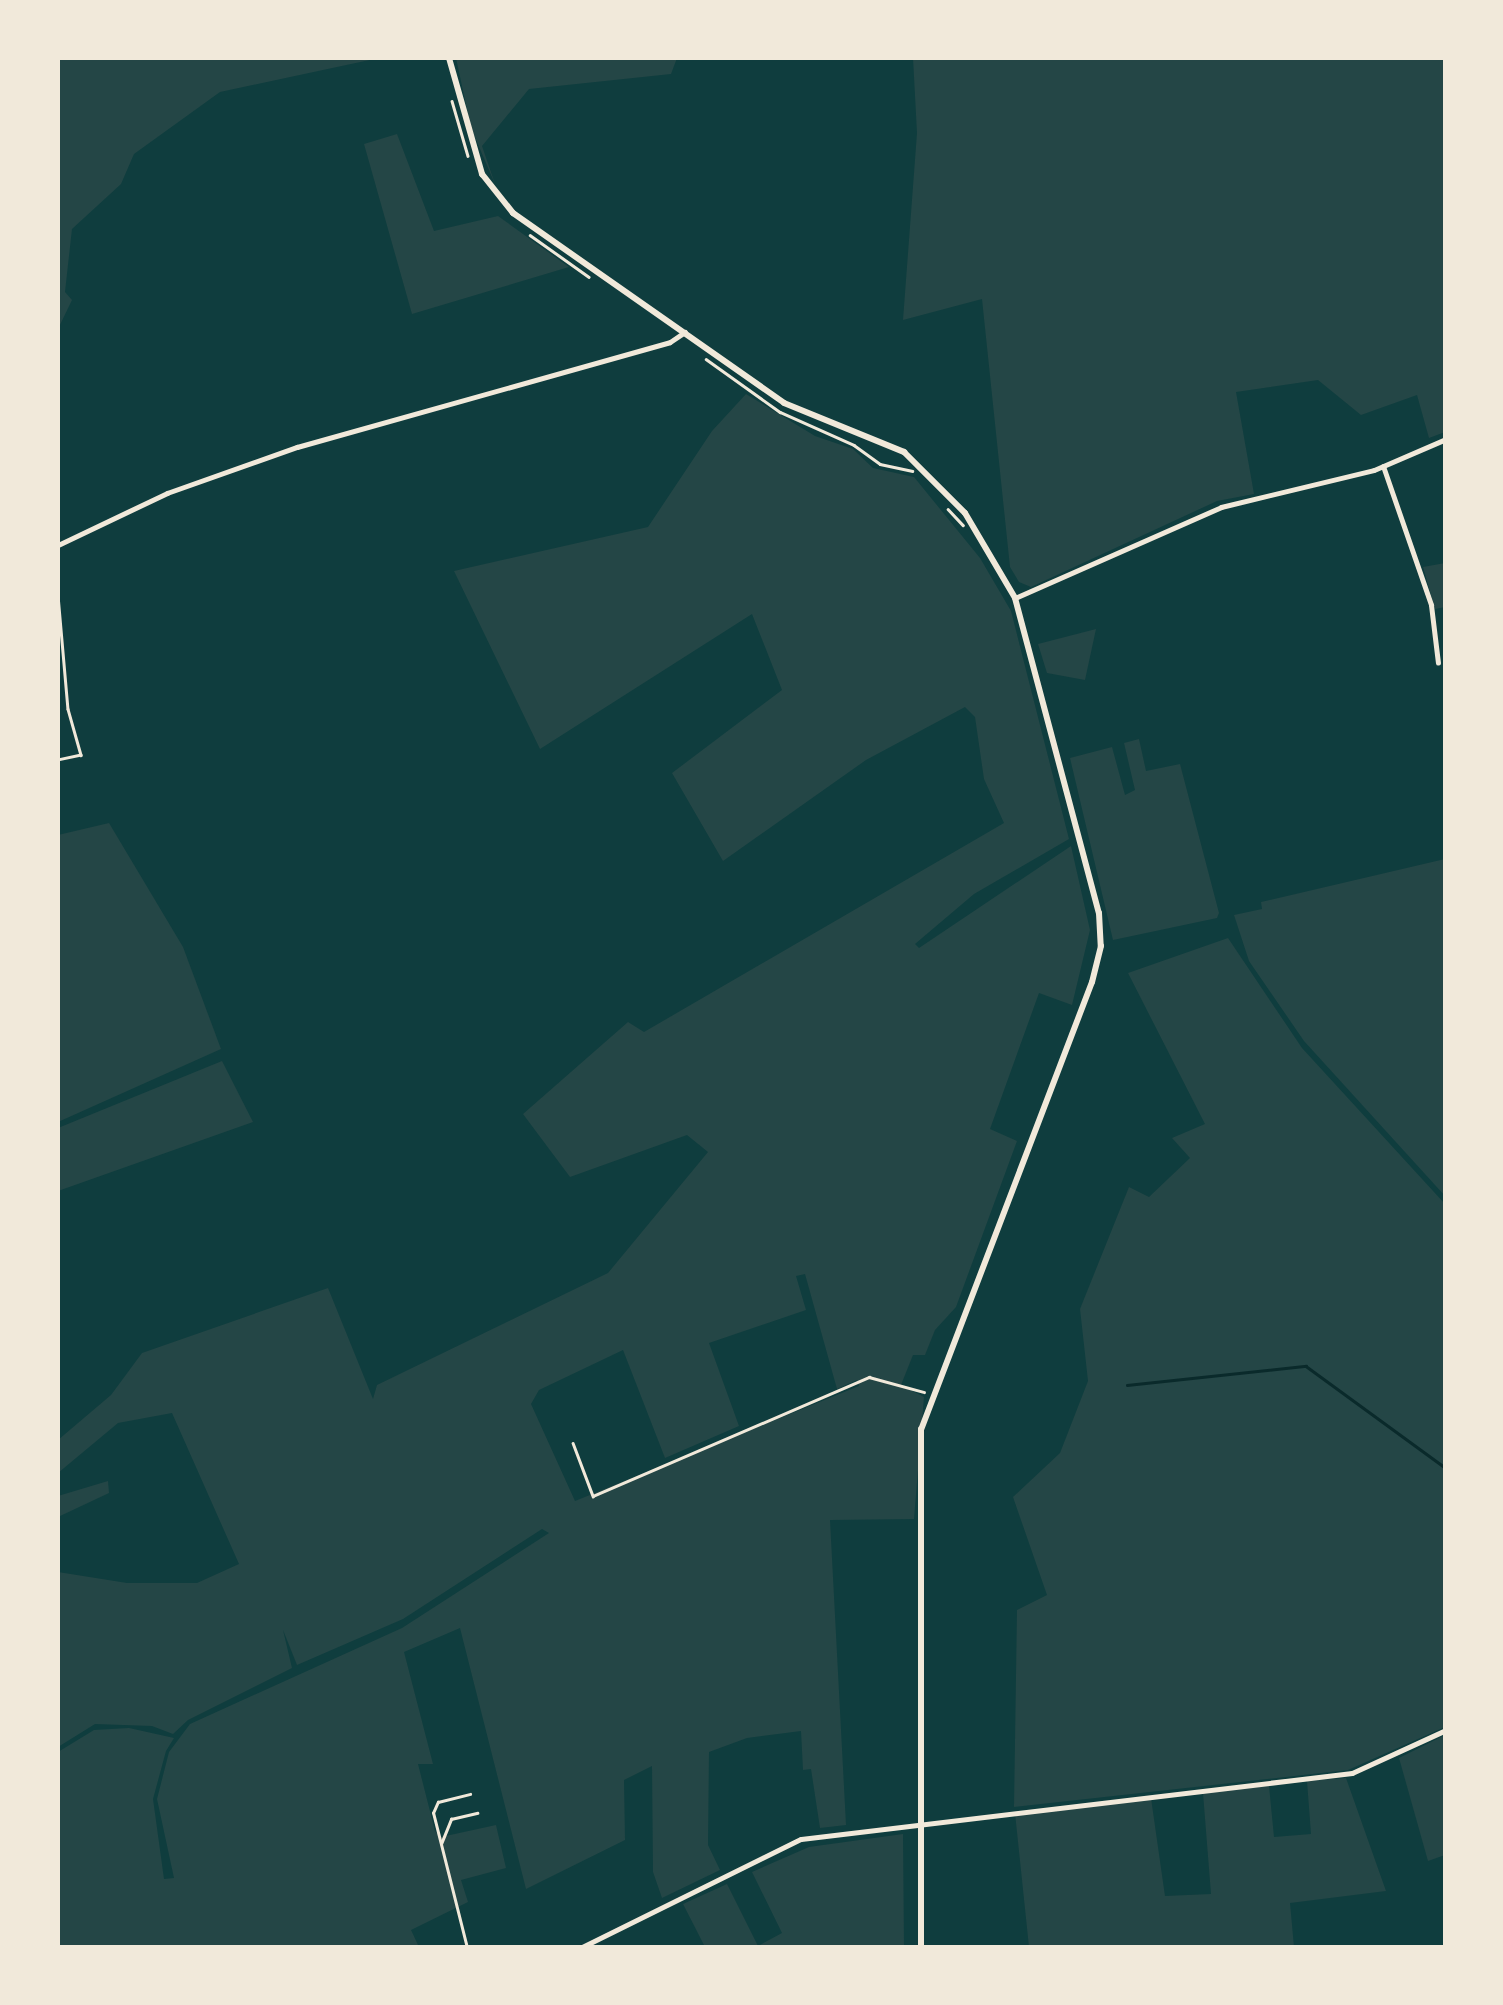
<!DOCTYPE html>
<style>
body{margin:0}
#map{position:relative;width:1503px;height:2005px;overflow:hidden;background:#0f3d3e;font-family:"Public Sans",sans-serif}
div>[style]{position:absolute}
.green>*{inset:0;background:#244646}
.stream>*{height:2.5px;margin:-1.25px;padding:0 1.25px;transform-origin:1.25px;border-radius:1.25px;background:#0a2a2b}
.path>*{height:2.5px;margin:-1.25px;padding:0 1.25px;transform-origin:1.25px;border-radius:1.25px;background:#f1e9da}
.service>*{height:2.5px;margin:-1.25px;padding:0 1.25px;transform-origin:1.25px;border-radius:1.25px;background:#f1e9da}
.minor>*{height:5px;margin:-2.5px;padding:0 2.5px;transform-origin:2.5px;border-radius:2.5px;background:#f1e9da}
.tertiary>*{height:6px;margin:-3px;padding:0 3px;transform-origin:3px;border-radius:3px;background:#f1e9da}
span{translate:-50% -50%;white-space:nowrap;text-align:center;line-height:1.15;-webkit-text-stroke:10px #f1e9da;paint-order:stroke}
.frame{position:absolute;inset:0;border:60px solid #f1e9da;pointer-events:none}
</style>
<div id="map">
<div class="green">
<i style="clip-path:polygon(58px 58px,379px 58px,220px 92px,134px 154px,121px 184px,72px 229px,65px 292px,72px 300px,58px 329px)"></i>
<i style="clip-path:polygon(456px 58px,677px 58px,671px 74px,529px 89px,482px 146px,495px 184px,471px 128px)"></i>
<i style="clip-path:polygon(913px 58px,1445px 58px,1445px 432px,1429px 438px,1417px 395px,1361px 415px,1318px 380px,1236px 392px,1254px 494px,1217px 501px,1031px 587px,1019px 582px,1010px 567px,982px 299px,903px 320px,917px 133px)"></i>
<i style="clip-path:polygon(397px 134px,434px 231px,498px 216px,569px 267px,412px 314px,364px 144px)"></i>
<i style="clip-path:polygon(evenodd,746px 394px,815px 436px,853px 449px,873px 468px,914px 477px,980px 558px,1011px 611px,1069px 839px,974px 894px,915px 944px,919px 948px,1071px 846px,1090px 930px,1072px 1005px,1039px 993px,990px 1129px,1017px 1141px,956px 1307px,935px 1330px,925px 1355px,913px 1355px,901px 1385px,924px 1397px,914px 1519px,830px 1520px,846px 1825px,820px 1828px,811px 1769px,803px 1770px,801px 1731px,747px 1738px,709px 1752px,708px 1845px,720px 1870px,662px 1898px,653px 1872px,652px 1766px,624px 1780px,625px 1840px,526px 1889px,460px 1628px,404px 1652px,433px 1764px,418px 1764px,435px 1831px,441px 1837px,496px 1825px,506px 1868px,461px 1880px,468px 1902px,411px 1930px,419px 1947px,58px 1947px,58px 1752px,94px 1730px,129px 1728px,174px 1738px,166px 1751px,153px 1799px,164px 1879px,174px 1878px,157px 1799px,169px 1752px,190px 1724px,402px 1628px,549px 1533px,542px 1529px,403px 1619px,297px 1665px,283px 1630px,292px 1668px,188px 1720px,173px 1734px,152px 1726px,95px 1724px,58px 1747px,58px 1572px,127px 1583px,197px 1583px,239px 1564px,172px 1413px,118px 1423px,58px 1473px,58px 1440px,111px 1395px,142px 1353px,328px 1288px,373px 1399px,377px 1385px,608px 1273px,708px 1152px,687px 1135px,570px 1177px,523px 1114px,628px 1022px,644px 1032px,1004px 823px,984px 779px,975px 717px,965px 707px,866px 760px,723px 861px,672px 773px,782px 690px,752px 614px,540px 749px,454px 571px,648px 527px,712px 431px,746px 394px,805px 1274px,837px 1389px,857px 1380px,859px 1386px,575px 1501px,531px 1404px,539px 1390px,623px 1350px,665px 1458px,739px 1426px,709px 1343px,806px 1310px,796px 1276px,805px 1274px)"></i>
<i style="clip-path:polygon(1445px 563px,1445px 607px,1435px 609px,1423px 567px)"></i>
<i style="clip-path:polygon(1096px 629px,1085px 680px,1047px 673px,1038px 644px)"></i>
<i style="clip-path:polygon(1139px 739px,1146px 771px,1180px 764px,1219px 913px,1217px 918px,1113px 940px,1070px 758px,1112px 747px,1125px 795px,1135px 790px,1124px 743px)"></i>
<i style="clip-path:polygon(109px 823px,183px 947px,221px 1049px,58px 1122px,58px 835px)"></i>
<i style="clip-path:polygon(1445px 859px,1446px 859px,1445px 1196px,1304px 1041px,1249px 961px,1234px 915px,1262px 909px,1261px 902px)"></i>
<i style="clip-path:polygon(1228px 938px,1302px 1048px,1445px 1204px,1445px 1727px,1348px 1770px,1014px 1807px,1017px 1610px,1047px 1595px,1013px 1497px,1060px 1453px,1088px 1381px,1080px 1309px,1129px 1187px,1149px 1197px,1190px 1158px,1172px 1138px,1205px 1124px,1128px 973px)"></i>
<i style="clip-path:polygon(222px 1061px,253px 1122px,58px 1191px,58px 1128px)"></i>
<i style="clip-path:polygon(108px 1481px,109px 1493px,58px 1517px,58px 1496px)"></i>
<i style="clip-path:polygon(1445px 1735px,1445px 1855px,1428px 1861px,1399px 1758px)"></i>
<i style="clip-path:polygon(1346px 1778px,1386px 1891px,1290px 1903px,1294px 1947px,1029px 1947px,1015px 1813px,1151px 1798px,1165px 1896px,1211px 1894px,1203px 1793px,1269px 1786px,1274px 1837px,1311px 1834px,1307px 1781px)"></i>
<i style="clip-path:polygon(903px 1834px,904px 1947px,705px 1947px,683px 1904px,727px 1884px,758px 1946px,782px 1933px,752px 1872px,809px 1847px)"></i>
</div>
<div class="stream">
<i style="left:1127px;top:1385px;width:180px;rotate:-6.1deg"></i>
<i style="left:1306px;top:1366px;width:173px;rotate:36.1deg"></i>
</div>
<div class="path">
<i style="left:452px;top:101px;width:57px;rotate:73.8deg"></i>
<i style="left:530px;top:235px;width:72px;rotate:35.4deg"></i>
<i style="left:706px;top:359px;width:91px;rotate:35.6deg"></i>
<i style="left:780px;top:412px;width:81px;rotate:24deg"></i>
<i style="left:854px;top:445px;width:32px;rotate:36deg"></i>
<i style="left:880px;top:464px;width:33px;rotate:12deg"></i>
<i style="left:948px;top:509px;width:22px;rotate:47deg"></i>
<i style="left:58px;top:595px;width:114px;rotate:85deg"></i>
<i style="left:68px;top:709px;width:48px;rotate:74.2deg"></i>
<i style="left:81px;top:755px;width:24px;rotate:168deg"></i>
<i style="left:573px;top:1443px;width:57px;rotate:69.3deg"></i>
<i style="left:593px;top:1496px;width:301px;rotate:-23.3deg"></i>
<i style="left:869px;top:1377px;width:57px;rotate:15.3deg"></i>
</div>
<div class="service">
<i style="left:441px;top:1844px;width:27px;rotate:-68deg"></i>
<i style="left:451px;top:1819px;width:27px;rotate:-13deg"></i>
<i style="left:467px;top:1948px;width:139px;rotate:-104.1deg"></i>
<i style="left:433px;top:1813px;width:12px;rotate:-66deg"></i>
<i style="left:438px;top:1802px;width:33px;rotate:-14deg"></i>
</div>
<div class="minor">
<i style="left:1383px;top:466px;width:147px;rotate:70.9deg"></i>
<i style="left:1431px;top:605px;width:58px;rotate:83.1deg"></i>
<i style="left:58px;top:545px;width:121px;rotate:-25.5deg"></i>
<i style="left:167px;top:493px;width:138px;rotate:-19.5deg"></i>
<i style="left:297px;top:447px;width:387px;rotate:-15.7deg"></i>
<i style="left:670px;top:342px;width:18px;rotate:-34deg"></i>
<i style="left:1015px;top:598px;width:225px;rotate:-23.8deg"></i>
<i style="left:1221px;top:507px;width:157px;rotate:-13.6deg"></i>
<i style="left:1374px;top:470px;width:78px;rotate:-23.3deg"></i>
<i style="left:580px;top:1948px;width:246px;rotate:-26.3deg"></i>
<i style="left:801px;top:1839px;width:555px;rotate:-6.83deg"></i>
<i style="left:1352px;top:1773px;width:103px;rotate:-24.6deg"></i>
</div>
<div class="tertiary">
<i style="left:449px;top:58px;width:121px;rotate:74.1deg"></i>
<i style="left:482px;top:174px;width:50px;rotate:51.5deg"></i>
<i style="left:513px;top:213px;width:331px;rotate:35deg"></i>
<i style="left:784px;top:403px;width:130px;rotate:22.2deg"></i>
<i style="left:904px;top:452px;width:86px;rotate:45deg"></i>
<i style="left:965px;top:513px;width:99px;rotate:59.5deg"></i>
<i style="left:1015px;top:598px;width:326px;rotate:75.1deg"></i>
<i style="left:1099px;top:913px;width:33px;rotate:87deg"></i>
<i style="left:1101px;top:946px;width:37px;rotate:104deg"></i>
<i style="left:1092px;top:982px;width:479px;rotate:110.9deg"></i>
<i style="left:921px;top:1429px;width:519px;rotate:90deg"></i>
</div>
<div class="frame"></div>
</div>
